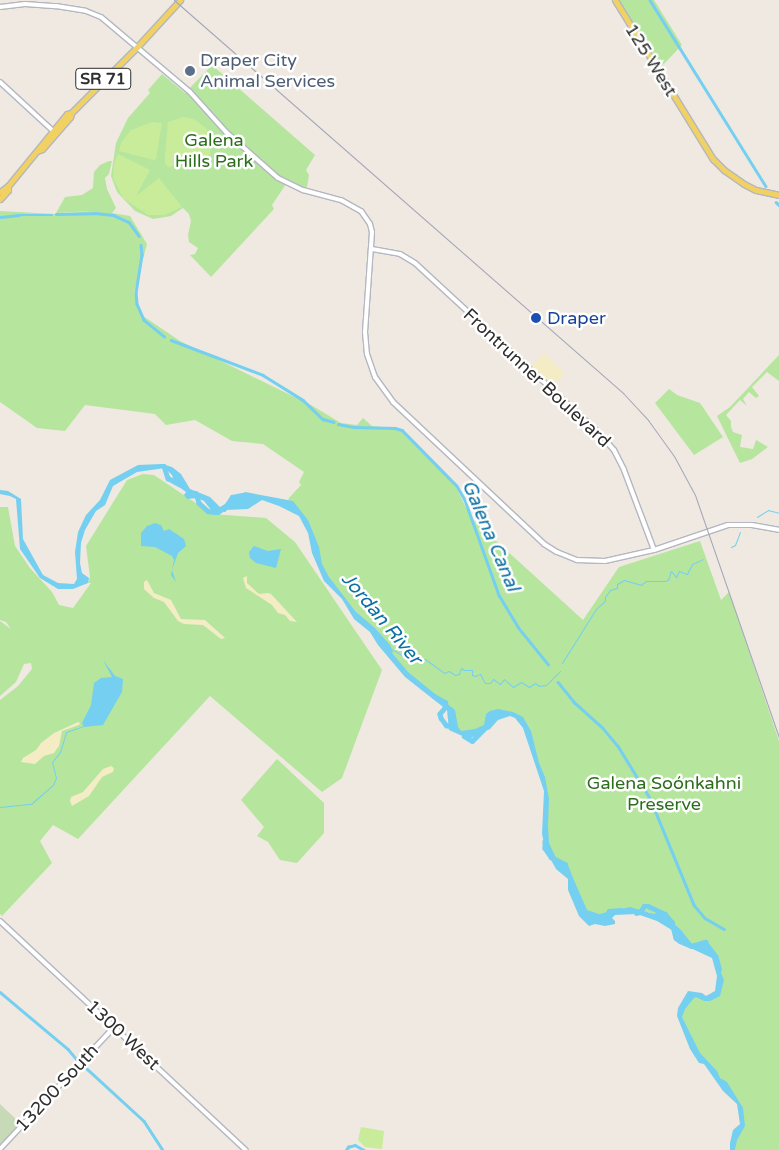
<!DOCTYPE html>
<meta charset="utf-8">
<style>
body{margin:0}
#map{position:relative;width:779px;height:1150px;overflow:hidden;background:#efe9e1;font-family:"Varela Round",sans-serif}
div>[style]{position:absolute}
.green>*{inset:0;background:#b6e59e}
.sand>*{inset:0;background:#f3ecc5;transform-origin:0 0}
.cemetery>*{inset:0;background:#c8d9b8}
.pitch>*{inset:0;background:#c9ec9a}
.water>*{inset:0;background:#75cff0}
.stream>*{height:1px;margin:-0.5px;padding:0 0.5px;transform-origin:0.5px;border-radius:0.5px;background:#75cff0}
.canal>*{height:2.5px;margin:-1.25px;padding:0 1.25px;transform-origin:1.25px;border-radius:1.25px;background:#75cff0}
.river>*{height:4.5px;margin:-2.25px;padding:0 2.25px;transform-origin:2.25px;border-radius:2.25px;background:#75cff0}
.roads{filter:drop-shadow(1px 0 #b4b7c1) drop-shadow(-1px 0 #b4b7c1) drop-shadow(0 1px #b4b7c1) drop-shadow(0 -1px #b4b7c1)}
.minor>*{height:4px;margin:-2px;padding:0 2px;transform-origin:2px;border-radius:2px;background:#fff}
.major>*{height:5px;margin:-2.5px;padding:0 2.5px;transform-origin:2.5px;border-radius:2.5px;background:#f2d163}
.rail>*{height:1px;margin:-0.5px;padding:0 0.5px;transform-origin:0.5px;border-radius:0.5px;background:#a3a6b8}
.dots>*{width:14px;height:14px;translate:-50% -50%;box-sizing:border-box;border:2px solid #fff;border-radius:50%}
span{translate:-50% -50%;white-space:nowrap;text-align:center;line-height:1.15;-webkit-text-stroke:5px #fff;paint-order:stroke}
.shield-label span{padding:1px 4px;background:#fff;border:1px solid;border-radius:4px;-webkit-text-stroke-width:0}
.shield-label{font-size:16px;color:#2e2e2e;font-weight:700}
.street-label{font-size:18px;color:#2e2e2e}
.service-label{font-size:18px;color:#4e5e75}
.left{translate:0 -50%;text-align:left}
.park-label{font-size:18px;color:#2c6e1b}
.transit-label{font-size:18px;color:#164399}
.water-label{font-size:19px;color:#0d6fa3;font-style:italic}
</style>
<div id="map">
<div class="green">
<i style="clip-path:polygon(619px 0,654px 0,682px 45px,661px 67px)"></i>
<i style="clip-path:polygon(212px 65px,315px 155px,306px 170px,309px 175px,307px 187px,303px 188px,288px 181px,272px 205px,274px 209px,211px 277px,190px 255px,195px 254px,198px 248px,189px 242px,188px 235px,191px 221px,189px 214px,183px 208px,171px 216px,153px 219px,135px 211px,117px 192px,111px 176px,116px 143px,128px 118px,150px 93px,148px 90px,162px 74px,185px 93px)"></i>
<i style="clip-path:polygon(109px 161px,112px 161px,109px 174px,105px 178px,107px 189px,116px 208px,112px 213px,130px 216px,147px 244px,134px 292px,143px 316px,180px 341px,311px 405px,341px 423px,357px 425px,363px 418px,372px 426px,399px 429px,453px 481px,471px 518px,583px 620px,619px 567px,700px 541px,721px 600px,729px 592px,779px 741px,779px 1150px,735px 1150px,736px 1139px,743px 1128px,743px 1109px,694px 1046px,680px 1013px,696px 993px,708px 999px,720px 989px,720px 977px,708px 947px,700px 944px,693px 945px,649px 912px,616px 910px,608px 913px,587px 915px,570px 878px,553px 858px,546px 838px,548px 796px,525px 722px,507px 711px,483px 729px,463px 733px,456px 728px,446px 702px,408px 675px,332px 583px,319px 563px,303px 515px,288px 499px,301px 485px,299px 482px,304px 472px,263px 444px,232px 441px,195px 420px,166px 425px,155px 414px,85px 405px,65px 431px,37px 428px,0 402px,0 211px,55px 214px,93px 211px,56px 213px,65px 197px,82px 195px,93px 188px,94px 172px,100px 165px)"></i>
<i style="clip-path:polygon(779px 355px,779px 381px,767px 372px,752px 387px,759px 396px,756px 398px,749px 392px,743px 399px,747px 406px,740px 400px,726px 415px,731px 421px,731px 427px,733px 432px,742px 435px,740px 447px,753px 449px,756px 440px,768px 447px,752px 459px,740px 463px,717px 416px,730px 407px)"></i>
<i style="clip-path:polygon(669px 389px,677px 395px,700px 403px,723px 437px,694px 455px,655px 403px)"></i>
<i style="clip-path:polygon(143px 474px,154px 475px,212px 514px,266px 518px,295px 542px,382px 670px,342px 778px,322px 792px,210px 696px,78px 839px,53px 825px,40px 841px,52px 863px,2px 916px,0 914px,0 700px,18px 686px,32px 669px,31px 663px,24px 664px,16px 682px,0 696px,0 621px,11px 629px,6px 622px,0 620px,0 507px,8px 507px,15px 546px,30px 568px,52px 592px,59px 605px,73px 608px,91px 583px,88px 583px,90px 577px,86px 546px,127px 480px)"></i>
<i style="clip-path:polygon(277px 759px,324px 803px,324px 833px,297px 863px,280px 860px,268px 842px,257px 836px,264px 827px,241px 800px)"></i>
</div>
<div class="sand">
<i style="left:544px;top:353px;width:29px;height:18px;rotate:44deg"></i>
<i style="clip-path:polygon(247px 576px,247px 583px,259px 594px,268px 593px,271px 594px,297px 622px,290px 621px,285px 615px,278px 613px,272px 605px,246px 588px,243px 578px)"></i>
<i style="clip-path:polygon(147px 580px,154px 593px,171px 600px,181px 619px,205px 620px,225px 638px,221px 639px,203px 625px,184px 624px,178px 621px,164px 602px,154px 598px,144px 589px,144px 582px)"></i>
<i style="clip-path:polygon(78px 722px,80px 723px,79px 725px,62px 731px,59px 746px,54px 753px,44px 756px,35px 764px,21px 762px,23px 758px,36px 750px,41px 743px,54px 733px)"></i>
<i style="clip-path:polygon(111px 766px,114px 768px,113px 772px,102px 777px,89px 796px,72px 806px,70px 801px,71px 797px,83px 792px,103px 769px)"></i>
</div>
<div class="cemetery">
<i style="clip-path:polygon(0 1104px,21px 1124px,0 1146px)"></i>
</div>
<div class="pitch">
<i style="clip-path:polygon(183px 117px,194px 119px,206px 128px,211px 139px,210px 156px,168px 167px,165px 164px,165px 154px,168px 122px)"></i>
<i style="clip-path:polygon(152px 122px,162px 123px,156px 159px,154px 160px,119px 151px,121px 143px,131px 130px)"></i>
<i style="clip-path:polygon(118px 154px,150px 170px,136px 196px,159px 178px,182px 207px,164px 215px,148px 215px,123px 198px,113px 178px,114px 163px)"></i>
<i style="clip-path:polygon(361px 1127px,384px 1131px,382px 1149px,365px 1147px,358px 1140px)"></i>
</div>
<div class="water">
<i style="clip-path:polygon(162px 464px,172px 467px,181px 474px,190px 489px,210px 497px,220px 507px,245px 492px,293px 501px,308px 520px,319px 547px,322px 564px,329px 577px,356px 612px,375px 628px,390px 645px,393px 652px,392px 653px,408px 672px,455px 710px,458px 727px,461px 731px,475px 729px,484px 725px,486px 714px,490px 711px,498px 709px,513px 712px,523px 717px,531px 731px,539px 763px,545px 777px,549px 799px,548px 826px,549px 843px,557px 860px,570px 871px,587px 910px,599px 914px,630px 907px,654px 914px,661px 912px,681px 930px,693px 945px,705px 945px,718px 955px,722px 969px,721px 973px,724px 980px,720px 996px,710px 1001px,704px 1001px,696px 997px,694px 998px,685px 1009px,682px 1017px,700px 1053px,717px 1071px,720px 1078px,727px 1082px,743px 1108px,745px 1126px,737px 1140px,735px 1150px,730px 1150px,730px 1143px,733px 1130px,740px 1124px,737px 1104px,723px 1091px,704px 1064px,699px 1063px,690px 1049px,677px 1016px,678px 1008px,688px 991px,702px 993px,706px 996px,715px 991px,717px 976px,712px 958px,684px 945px,675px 932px,657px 921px,637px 914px,615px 915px,612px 918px,615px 921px,615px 924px,605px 926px,595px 924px,589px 926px,579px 916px,568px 890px,568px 879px,556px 869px,546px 851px,542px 834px,544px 791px,523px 728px,515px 718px,510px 716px,498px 720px,490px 729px,469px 739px,449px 730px,447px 710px,405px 677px,378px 645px,370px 632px,354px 619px,342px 599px,324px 581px,312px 553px,308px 533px,299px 516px,279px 506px,262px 500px,248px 509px,226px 510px,219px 515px,215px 515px,204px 501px,197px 498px,187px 499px,184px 495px,186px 492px,175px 484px,172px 475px,165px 468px,137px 472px,113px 486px,105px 505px,96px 511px,85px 530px,81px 543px,80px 563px,82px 573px,89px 578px,88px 583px,73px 589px,58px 589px,40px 578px,20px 549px,16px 499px,10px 496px,0 494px,0 490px,8px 491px,21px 499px,23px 539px,43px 575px,58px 583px,74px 584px,77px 579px,75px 552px,78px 532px,86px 515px,100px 500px,110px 480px,138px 465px)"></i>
<i style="clip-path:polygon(155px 523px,161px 525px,164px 531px,169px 529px,184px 539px,186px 546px,178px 553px,172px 570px,176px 582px,171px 575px,174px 560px,172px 556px,155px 547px,141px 546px,141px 533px,147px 526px)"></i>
<i style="clip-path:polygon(254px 546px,268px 551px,281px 549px,276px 568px,256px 563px,250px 558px,249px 552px)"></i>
<i style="clip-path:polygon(103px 660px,115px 676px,123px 679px,122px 692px,103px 725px,84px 727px,82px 723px,91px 705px,94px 683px,101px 678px,112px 677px)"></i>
</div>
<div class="stream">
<i style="left:757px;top:517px;width:13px;rotate:-32deg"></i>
<i style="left:768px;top:510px;width:11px;rotate:15deg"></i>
<i style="left:731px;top:547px;width:4px;rotate:-27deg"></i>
<i style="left:735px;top:545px;width:14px;rotate:-69deg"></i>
<i style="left:392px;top:649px;width:13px;rotate:32deg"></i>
<i style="left:403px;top:656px;width:22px;rotate:8deg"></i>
<i style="left:425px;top:659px;width:24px;rotate:36deg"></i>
<i style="left:444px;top:673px;width:5px;rotate:-22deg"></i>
<i style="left:449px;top:671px;width:7px;rotate:34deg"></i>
<i style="left:455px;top:675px;width:4px;rotate:-14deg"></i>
<i style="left:459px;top:674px;width:6px;rotate:-72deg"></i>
<i style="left:461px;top:668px;width:4px;rotate:34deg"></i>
<i style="left:464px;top:670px;width:8px"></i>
<i style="left:472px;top:670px;width:5px;rotate:90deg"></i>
<i style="left:472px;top:675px;width:3px;rotate:18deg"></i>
<i style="left:475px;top:676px;width:5px;rotate:-22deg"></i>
<i style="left:480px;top:674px;width:10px;rotate:61deg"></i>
<i style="left:485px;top:683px;width:5px"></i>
<i style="left:490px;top:683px;width:5px;rotate:-53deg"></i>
<i style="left:493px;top:679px;width:9px;rotate:36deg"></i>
<i style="left:500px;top:684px;width:6px;rotate:-51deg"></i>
<i style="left:504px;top:679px;width:12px;rotate:42deg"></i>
<i style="left:513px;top:687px;width:9px;rotate:-32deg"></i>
<i style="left:521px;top:682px;width:9px;rotate:32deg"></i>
<i style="left:529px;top:687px;width:7px;rotate:-34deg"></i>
<i style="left:535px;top:683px;width:5px;rotate:37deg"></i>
<i style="left:539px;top:686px;width:7px;rotate:-8deg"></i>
<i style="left:546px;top:685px;width:20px;rotate:-45deg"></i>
<i style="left:562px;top:663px;width:64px;rotate:-57.8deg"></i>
<i style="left:596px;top:609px;width:12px;rotate:-42deg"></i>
<i style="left:605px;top:601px;width:4px;rotate:-90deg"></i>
<i style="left:605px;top:597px;width:9px;rotate:-54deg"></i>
<i style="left:610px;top:590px;width:7px;rotate:-16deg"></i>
<i style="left:617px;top:588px;width:4px;rotate:-90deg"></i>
<i style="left:617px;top:584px;width:8px;rotate:-30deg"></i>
<i style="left:624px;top:580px;width:18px;rotate:16deg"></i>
<i style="left:641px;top:585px;width:6px;rotate:-39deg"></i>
<i style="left:646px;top:581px;width:19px"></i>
<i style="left:665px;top:581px;width:3px;rotate:-18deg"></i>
<i style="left:668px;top:580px;width:9px;rotate:-72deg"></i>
<i style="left:671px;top:571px;width:8px;rotate:50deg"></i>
<i style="left:676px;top:577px;width:7px;rotate:-63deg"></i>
<i style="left:679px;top:571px;width:9px;rotate:21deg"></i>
<i style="left:687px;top:574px;width:11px;rotate:-63deg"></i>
<i style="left:692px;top:564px;width:12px;rotate:-24deg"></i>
<i style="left:0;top:807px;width:31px;rotate:-6deg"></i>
<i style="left:31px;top:804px;width:29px;rotate:-41deg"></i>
<i style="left:53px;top:785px;width:8px;rotate:-67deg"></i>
<i style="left:56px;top:778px;width:16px;rotate:-104deg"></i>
<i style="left:52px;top:762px;width:13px;rotate:-51deg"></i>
<i style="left:60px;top:752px;width:21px;rotate:-73deg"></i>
<i style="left:66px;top:732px;width:18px;rotate:-19deg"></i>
</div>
<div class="canal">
<i style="left:650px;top:0;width:219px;rotate:58.1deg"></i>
<i style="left:776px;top:202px;width:4px;rotate:45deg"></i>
<i style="left:56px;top:214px;width:39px;rotate:-1deg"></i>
<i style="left:95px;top:213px;width:18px;rotate:6deg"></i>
<i style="left:113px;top:215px;width:17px;rotate:24deg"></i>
<i style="left:129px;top:222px;width:17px;rotate:54deg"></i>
<i style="left:0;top:217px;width:19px;rotate:-6deg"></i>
<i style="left:19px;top:215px;width:33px"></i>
<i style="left:141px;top:245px;width:10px;rotate:84deg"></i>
<i style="left:142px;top:255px;width:37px;rotate:99deg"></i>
<i style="left:136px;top:292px;width:12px;rotate:85deg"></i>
<i style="left:137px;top:304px;width:17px;rotate:66deg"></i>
<i style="left:144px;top:320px;width:26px;rotate:39deg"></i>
<i style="left:171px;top:340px;width:98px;rotate:20.8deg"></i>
<i style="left:263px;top:375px;width:47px;rotate:32deg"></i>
<i style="left:303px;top:400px;width:28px;rotate:44deg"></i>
<i style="left:323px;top:419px;width:11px;rotate:15deg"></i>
<i style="left:338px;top:424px;width:16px;rotate:11deg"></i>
<i style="left:354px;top:427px;width:41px;rotate:1.4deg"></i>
<i style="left:395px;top:428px;width:7px;rotate:16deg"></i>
<i style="left:402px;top:430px;width:78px;rotate:45.5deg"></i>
<i style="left:457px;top:486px;width:16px;rotate:60deg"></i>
<i style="left:465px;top:500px;width:101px;rotate:70.3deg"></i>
<i style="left:499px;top:595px;width:37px;rotate:59deg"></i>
<i style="left:518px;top:627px;width:48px;rotate:51deg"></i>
<i style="left:558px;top:682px;width:26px;rotate:51deg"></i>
<i style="left:574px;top:702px;width:38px;rotate:42deg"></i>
<i style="left:602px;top:727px;width:25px;rotate:50deg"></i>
<i style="left:618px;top:746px;width:61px;rotate:58.4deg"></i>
<i style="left:650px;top:798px;width:116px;rotate:67.6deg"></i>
<i style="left:694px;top:905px;width:17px;rotate:50deg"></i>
<i style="left:705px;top:918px;width:22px;rotate:30deg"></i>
<i style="left:0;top:992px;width:89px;rotate:40deg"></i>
<i style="left:68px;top:1049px;width:16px;rotate:50deg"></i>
<i style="left:84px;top:1066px;width:81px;rotate:42.5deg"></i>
<i style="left:144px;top:1121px;width:35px;rotate:57deg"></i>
<i style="left:346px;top:1150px;width:4px;rotate:-56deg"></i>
<i style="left:348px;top:1147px;width:7px;rotate:-16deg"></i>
<i style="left:355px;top:1145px;width:10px;rotate:29deg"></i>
</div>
<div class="river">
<i style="left:162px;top:466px;width:2px"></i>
<i style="left:164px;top:466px;width:13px;rotate:72deg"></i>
<i style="left:168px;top:478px;width:13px;rotate:29deg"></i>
<i style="left:196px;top:493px;width:10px;rotate:73deg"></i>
<i style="left:199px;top:503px;width:12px;rotate:42deg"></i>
<i style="left:208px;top:511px;width:7px;rotate:8deg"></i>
<i style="left:224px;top:509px;width:14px;rotate:-56deg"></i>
<i style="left:232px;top:497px;width:10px;rotate:-11deg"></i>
<i style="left:434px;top:696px;width:13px;rotate:29deg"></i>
<i style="left:445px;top:702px;width:5px;rotate:79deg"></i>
<i style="left:446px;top:707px;width:9px;rotate:131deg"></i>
<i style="left:440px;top:714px;width:4px;rotate:76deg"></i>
<i style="left:441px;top:718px;width:9px;rotate:54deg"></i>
<i style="left:446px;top:725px;width:6px;rotate:18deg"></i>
<i style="left:464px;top:736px;width:9px;rotate:32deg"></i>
<i style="left:472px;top:741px;width:16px;rotate:-45deg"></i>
<i style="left:545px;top:841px;width:7px;rotate:90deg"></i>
<i style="left:545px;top:848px;width:11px;rotate:56deg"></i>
<i style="left:551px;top:857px;width:16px;rotate:27deg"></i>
<i style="left:565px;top:864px;width:9px;rotate:69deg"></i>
<i style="left:636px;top:913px;width:4px;rotate:-14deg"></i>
<i style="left:640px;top:912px;width:7px;rotate:-56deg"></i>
<i style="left:644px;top:906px;width:4px"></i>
<i style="left:648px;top:906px;width:19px;rotate:25deg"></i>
<i style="left:665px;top:914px;width:11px;rotate:49deg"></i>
<i style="left:672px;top:922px;width:16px;rotate:76deg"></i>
<i style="left:676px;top:938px;width:5px;rotate:37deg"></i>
<i style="left:680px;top:941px;width:12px;rotate:24deg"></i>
<i style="left:691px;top:946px;width:15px;rotate:-16deg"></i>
<i style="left:705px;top:942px;width:15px;rotate:53deg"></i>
<i style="left:605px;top:917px;width:7px;rotate:-56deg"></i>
<i style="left:609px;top:911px;width:12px;rotate:-5deg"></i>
</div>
<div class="roads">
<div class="minor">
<i style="left:0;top:7px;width:25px;rotate:-7deg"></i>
<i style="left:25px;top:4px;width:31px;rotate:4deg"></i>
<i style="left:56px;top:6px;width:30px;rotate:9deg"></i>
<i style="left:86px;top:11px;width:16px;rotate:22deg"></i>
<i style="left:101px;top:17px;width:116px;rotate:40.1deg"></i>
<i style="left:190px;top:92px;width:54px;rotate:48deg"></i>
<i style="left:226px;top:132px;width:69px;rotate:41.5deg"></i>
<i style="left:278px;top:178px;width:28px;rotate:26deg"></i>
<i style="left:303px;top:190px;width:39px;rotate:15deg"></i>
<i style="left:341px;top:200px;width:23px;rotate:29deg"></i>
<i style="left:361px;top:211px;width:16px;rotate:55deg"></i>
<i style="left:370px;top:224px;width:8px;rotate:76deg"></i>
<i style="left:372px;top:232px;width:100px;rotate:94deg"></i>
<i style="left:365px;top:332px;width:22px;rotate:85deg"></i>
<i style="left:367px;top:354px;width:24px;rotate:71deg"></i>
<i style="left:375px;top:377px;width:31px;rotate:54deg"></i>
<i style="left:393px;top:402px;width:207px;rotate:43.2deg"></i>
<i style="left:544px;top:544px;width:15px;rotate:32deg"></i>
<i style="left:557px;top:552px;width:22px;rotate:22deg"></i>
<i style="left:577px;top:560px;width:28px;rotate:2deg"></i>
<i style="left:605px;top:561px;width:50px;rotate:-12.7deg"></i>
<i style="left:654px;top:550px;width:78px;rotate:-18.7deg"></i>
<i style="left:728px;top:525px;width:24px"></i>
<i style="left:752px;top:525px;width:27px;rotate:10deg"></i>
<i style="left:0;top:82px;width:71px;rotate:42.7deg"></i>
<i style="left:372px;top:249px;width:28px;rotate:10deg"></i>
<i style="left:400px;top:254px;width:17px;rotate:31deg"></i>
<i style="left:415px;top:263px;width:252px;rotate:42.7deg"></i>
<i style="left:600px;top:434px;width:21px;rotate:49deg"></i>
<i style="left:614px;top:450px;width:22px;rotate:63deg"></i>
<i style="left:624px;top:470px;width:85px;rotate:69.4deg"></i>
<i style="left:0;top:921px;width:336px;rotate:43deg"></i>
<i style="left:0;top:1149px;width:167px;rotate:-46.9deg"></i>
</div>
<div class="major">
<i style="left:615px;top:0;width:187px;rotate:58.4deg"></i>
<i style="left:713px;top:159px;width:16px;rotate:45deg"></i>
<i style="left:724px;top:170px;width:24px;rotate:35deg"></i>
<i style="left:744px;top:184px;width:13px;rotate:27deg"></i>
<i style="left:756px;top:190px;width:24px;rotate:12deg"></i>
<i style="left:37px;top:151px;width:5px;rotate:-22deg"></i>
<i style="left:42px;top:149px;width:43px;rotate:-48.8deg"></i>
<i style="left:70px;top:117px;width:4px;rotate:-76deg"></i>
<i style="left:0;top:192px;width:10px;rotate:-37deg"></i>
<i style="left:8px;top:186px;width:93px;rotate:-50.7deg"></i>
<i style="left:67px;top:114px;width:4px;rotate:-14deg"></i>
<i style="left:71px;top:113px;width:93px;rotate:-45deg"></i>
<i style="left:137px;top:47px;width:64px;rotate:-47.5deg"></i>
<i style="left:0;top:199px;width:12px;rotate:-48deg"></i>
<i style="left:8px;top:190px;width:4px;rotate:-90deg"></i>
</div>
</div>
<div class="rail">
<i style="left:174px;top:0;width:597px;rotate:41.19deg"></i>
<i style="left:623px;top:393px;width:37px;rotate:47deg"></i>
<i style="left:648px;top:420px;width:44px;rotate:54.2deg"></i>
<i style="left:674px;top:456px;width:44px;rotate:61.7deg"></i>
<i style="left:695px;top:495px;width:257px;rotate:70.9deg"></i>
</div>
<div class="dots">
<i style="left:190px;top:71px;background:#5c6f8a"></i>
<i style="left:536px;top:318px;background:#1a4fb4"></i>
</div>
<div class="shield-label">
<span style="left:103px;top:79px">SR 71</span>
</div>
<div class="street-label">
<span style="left:651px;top:60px;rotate:58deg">125 West</span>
<span style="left:537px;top:378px;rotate:43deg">Frontrunner Boulevard</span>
<span style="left:123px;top:1035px;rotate:43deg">1300 West</span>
<span style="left:57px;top:1088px;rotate:-47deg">13200 South</span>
</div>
<div class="service-label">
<span class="left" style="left:200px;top:71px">Draper City<br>Animal Services</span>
</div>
<div class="park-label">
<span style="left:214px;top:151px">Galena<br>Hills Park</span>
<span style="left:664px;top:794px">Galena Soónkahni<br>Preserve</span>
</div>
<div class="transit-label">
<span class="left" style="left:547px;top:318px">Draper</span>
</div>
<div class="water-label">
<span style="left:490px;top:536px;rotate:67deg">Galena Canal</span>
<span style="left:381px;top:619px;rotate:50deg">Jordan River</span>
</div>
</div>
